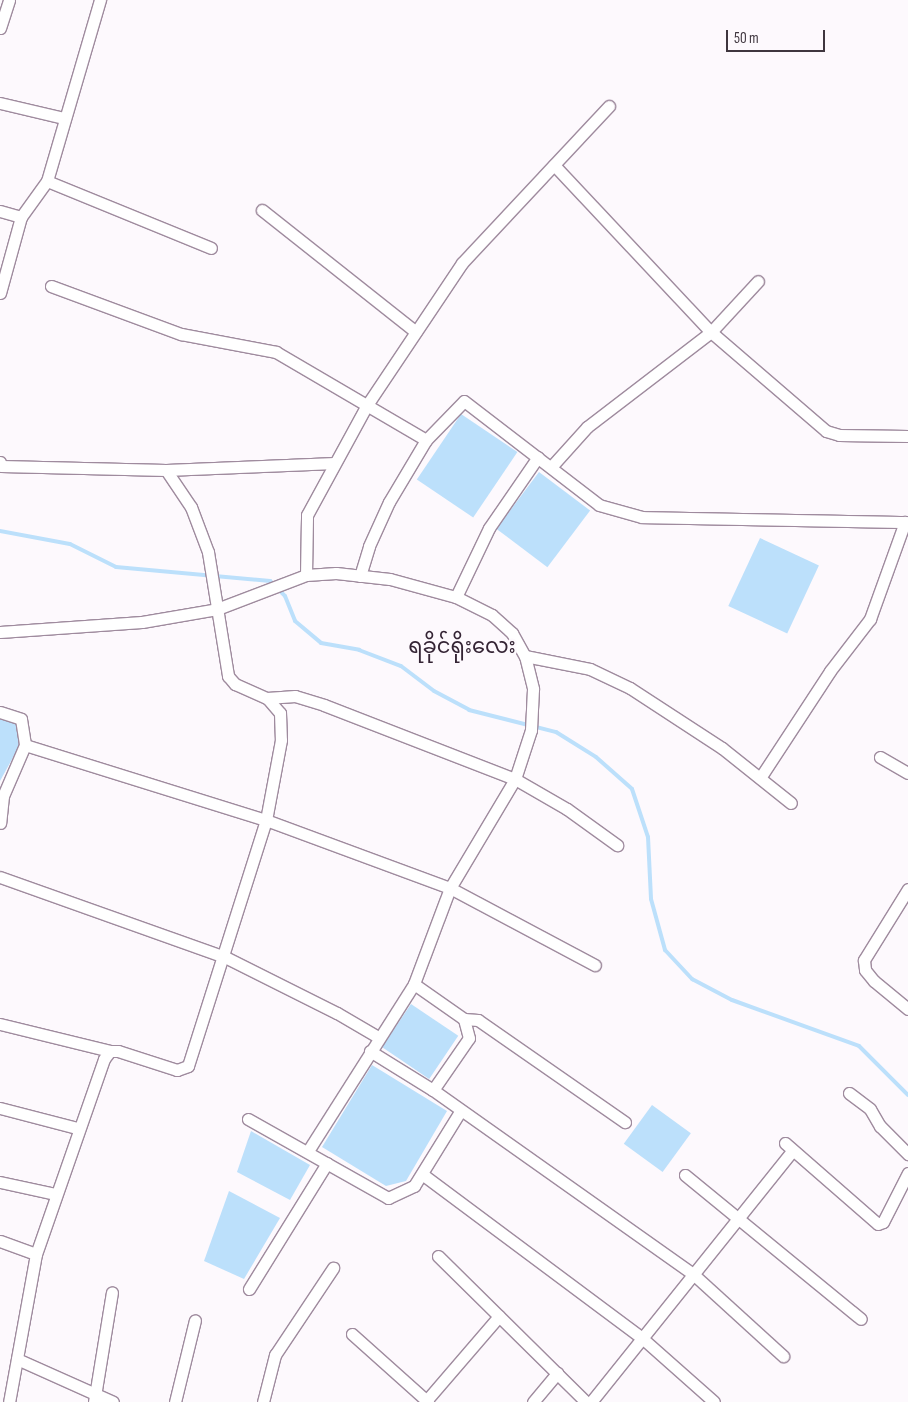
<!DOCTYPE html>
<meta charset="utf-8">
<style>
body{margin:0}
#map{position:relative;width:908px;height:1402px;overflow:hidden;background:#fdf9fd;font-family:"Sofia Sans Condensed","Noto Sans Myanmar",sans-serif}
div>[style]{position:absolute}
.water>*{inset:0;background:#bce0fb;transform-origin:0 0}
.stream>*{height:4px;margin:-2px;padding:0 2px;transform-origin:2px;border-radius:2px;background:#bce0fb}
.roads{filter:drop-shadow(1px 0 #9f8b9e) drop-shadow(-1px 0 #9f8b9e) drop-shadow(0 1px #9f8b9e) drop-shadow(0 -1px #9f8b9e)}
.street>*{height:11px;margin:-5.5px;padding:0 5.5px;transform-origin:5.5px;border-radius:5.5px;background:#fff}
span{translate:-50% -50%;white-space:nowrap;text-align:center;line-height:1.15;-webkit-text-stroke:5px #fdf9fd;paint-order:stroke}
.quarter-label{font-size:21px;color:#342434}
.scale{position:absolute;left:726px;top:30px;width:99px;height:22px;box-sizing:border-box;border:2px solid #3f363e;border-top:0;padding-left:6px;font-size:15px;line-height:18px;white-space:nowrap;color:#3f363e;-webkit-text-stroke:4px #fdf9fd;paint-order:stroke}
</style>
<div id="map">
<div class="water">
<i style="left:461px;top:414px;width:68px;height:79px;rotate:34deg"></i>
<i style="left:539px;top:472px;width:64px;height:71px;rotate:37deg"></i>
<i style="left:760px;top:538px;width:65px;height:75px;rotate:25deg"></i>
<i style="clip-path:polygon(0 719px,16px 724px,21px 743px,0 781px)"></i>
<i style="left:411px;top:1004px;width:57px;height:52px;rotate:34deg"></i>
<i style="clip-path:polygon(372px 1065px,447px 1111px,406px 1181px,386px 1186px,322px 1147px)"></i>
<i style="left:652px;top:1105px;width:48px;height:48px;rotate:36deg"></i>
<i style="clip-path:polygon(251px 1131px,310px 1165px,290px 1200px,237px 1172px)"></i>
<i style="clip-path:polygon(229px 1191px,280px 1218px,244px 1279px,204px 1261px)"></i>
</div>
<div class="stream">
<i style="left:0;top:531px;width:71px;rotate:10.5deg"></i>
<i style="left:70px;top:544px;width:51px;rotate:26.6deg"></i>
<i style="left:116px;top:567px;width:155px;rotate:5.2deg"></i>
<i style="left:270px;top:581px;width:21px;rotate:45deg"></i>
<i style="left:285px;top:596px;width:27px;rotate:68deg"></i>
<i style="left:295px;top:621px;width:34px;rotate:40deg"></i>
<i style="left:321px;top:643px;width:39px;rotate:10deg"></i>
<i style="left:359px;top:650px;width:45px;rotate:20.9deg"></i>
<i style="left:401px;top:666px;width:41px;rotate:37.1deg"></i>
<i style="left:434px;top:691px;width:40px;rotate:28deg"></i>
<i style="left:469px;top:710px;width:90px;rotate:14.2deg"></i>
<i style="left:556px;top:732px;width:47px;rotate:32deg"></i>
<i style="left:596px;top:757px;width:48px;rotate:41.6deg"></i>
<i style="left:632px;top:789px;width:51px;rotate:71.6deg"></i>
<i style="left:648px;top:837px;width:62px;rotate:87.2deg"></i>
<i style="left:651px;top:899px;width:53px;rotate:74.6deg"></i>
<i style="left:665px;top:950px;width:40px;rotate:47deg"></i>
<i style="left:692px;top:979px;width:45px;rotate:27.7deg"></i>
<i style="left:732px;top:1000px;width:135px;rotate:19.9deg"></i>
<i style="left:859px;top:1046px;width:69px;rotate:45deg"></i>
</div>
<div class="roads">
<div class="street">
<i style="left:0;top:28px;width:29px;rotate:-72deg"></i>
<i style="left:0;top:103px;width:66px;rotate:13.2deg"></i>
<i style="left:554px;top:165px;width:229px;rotate:46.8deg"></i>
<i style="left:711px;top:332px;width:152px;rotate:40.7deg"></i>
<i style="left:826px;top:431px;width:14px;rotate:17deg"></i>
<i style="left:839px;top:435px;width:69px;rotate:0.8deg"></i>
<i style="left:47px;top:181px;width:177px;rotate:22.2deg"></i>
<i style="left:262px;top:210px;width:196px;rotate:38.4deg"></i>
<i style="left:0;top:211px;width:22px;rotate:16deg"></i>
<i style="left:51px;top:286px;width:139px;rotate:20.3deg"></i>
<i style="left:181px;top:334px;width:97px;rotate:10.7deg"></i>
<i style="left:276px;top:352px;width:174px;rotate:30.4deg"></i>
<i style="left:0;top:293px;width:79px;rotate:-74.6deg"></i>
<i style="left:21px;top:217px;width:44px;rotate:-54.2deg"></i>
<i style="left:47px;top:181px;width:189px;rotate:-73.7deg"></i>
<i style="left:0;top:462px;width:4px;rotate:76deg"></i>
<i style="left:1px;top:466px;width:165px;rotate:1.4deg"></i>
<i style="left:166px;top:470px;width:45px;rotate:56deg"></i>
<i style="left:191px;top:507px;width:48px;rotate:69.3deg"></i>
<i style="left:208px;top:552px;width:126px;rotate:80.8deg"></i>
<i style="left:228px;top:676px;width:11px;rotate:49deg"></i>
<i style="left:235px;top:684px;width:35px;rotate:24deg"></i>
<i style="left:267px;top:698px;width:20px;rotate:49deg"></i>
<i style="left:280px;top:713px;width:27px;rotate:88deg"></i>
<i style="left:281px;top:740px;width:81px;rotate:100.6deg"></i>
<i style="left:266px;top:820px;width:258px;rotate:107.6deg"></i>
<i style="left:188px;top:1066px;width:12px;rotate:160deg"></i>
<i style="left:177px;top:1070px;width:62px;rotate:-162.1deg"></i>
<i style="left:118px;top:1051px;width:8px;rotate:180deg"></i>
<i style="left:110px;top:1051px;width:10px;rotate:127deg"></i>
<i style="left:104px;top:1059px;width:207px;rotate:109.2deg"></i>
<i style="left:36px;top:1254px;width:150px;rotate:100.3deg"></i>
<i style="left:551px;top:467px;width:54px;rotate:-48deg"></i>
<i style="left:587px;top:427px;width:156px;rotate:-37.5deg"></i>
<i style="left:711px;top:332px;width:69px;rotate:-47.3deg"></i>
<i style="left:166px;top:470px;width:169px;rotate:-2.4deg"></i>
<i style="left:306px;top:575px;width:60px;rotate:-89deg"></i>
<i style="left:307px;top:515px;width:125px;rotate:-61.4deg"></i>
<i style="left:367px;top:405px;width:171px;rotate:-56.2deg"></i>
<i style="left:462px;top:263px;width:215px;rotate:-46.9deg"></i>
<i style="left:360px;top:576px;width:31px;rotate:-73deg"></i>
<i style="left:369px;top:546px;width:48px;rotate:-65.6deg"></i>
<i style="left:389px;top:502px;width:72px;rotate:-59.2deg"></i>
<i style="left:426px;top:440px;width:54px;rotate:-45.7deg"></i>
<i style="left:464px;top:401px;width:170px;rotate:37.6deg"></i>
<i style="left:599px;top:505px;width:45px;rotate:15.6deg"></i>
<i style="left:642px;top:517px;width:266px;rotate:1.1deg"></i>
<i style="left:456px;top:597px;width:76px;rotate:-64.4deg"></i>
<i style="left:489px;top:528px;width:86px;rotate:-55.4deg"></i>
<i style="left:0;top:632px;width:142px;rotate:-4deg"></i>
<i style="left:142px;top:622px;width:76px;rotate:-9.8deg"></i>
<i style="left:217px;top:609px;width:95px;rotate:-20.9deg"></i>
<i style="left:306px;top:575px;width:30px;rotate:-4deg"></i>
<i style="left:336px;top:573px;width:54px;rotate:6.3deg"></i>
<i style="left:390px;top:579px;width:68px;rotate:15.3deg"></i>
<i style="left:456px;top:597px;width:40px;rotate:26.6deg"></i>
<i style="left:492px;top:615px;width:27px;rotate:42deg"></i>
<i style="left:512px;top:633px;width:26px;rotate:61deg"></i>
<i style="left:525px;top:656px;width:34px;rotate:76deg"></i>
<i style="left:533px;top:689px;width:41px;rotate:92.8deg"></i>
<i style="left:531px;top:730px;width:52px;rotate:108.1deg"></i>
<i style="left:515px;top:779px;width:127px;rotate:120.8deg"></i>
<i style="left:450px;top:888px;width:103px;rotate:110.6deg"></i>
<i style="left:414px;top:984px;width:198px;rotate:122.4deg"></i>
<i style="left:525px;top:656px;width:66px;rotate:11.3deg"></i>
<i style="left:590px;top:669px;width:44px;rotate:25.4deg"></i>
<i style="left:630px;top:688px;width:110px;rotate:33.1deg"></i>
<i style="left:722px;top:748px;width:88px;rotate:38.6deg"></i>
<i style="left:267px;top:698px;width:28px;rotate:-4deg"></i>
<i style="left:295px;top:696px;width:30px;rotate:17deg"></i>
<i style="left:324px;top:705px;width:205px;rotate:21.2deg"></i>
<i style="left:515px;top:779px;width:60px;rotate:30deg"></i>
<i style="left:567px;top:809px;width:62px;rotate:35.8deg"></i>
<i style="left:0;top:712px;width:22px;rotate:18deg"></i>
<i style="left:21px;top:719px;width:26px;rotate:81deg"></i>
<i style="left:25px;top:745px;width:56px;rotate:113.3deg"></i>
<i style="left:3px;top:796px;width:27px;rotate:96deg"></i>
<i style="left:25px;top:745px;width:252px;rotate:17.3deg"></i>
<i style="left:266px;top:820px;width:196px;rotate:20.3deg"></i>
<i style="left:450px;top:888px;width:164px;rotate:28deg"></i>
<i style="left:880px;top:757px;width:32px;rotate:30deg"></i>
<i style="left:760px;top:778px;width:128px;rotate:-56.8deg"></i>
<i style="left:830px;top:671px;width:66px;rotate:-52.4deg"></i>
<i style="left:870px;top:619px;width:103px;rotate:-70.2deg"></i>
<i style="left:0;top:877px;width:239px;rotate:19.6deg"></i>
<i style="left:225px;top:957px;width:125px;rotate:26.6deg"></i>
<i style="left:337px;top:1013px;width:48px;rotate:30.3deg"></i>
<i style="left:908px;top:889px;width:84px;rotate:121.8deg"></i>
<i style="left:864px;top:960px;width:10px;rotate:84deg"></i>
<i style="left:865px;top:970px;width:14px;rotate:51deg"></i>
<i style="left:874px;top:981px;width:44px;rotate:39.5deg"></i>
<i style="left:414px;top:984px;width:61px;rotate:35deg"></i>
<i style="left:464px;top:1019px;width:14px;rotate:4deg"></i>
<i style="left:478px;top:1020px;width:179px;rotate:34.8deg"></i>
<i style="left:0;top:1024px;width:113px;rotate:13.8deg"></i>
<i style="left:370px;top:1051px;width:74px;rotate:31.8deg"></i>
<i style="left:433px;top:1090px;width:319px;rotate:35.3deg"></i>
<i style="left:693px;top:1274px;width:122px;rotate:42.3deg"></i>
<i style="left:433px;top:1090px;width:63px;rotate:-55.3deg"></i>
<i style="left:469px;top:1038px;width:20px;rotate:-105deg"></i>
<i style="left:849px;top:1093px;width:26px;rotate:37deg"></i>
<i style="left:870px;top:1109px;width:20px;rotate:60deg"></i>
<i style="left:880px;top:1126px;width:40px;rotate:45deg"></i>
<i style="left:0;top:1108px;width:80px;rotate:14.6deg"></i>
<i style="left:248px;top:1119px;width:161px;rotate:29.4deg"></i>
<i style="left:388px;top:1198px;width:29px;rotate:-25deg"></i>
<i style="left:414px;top:1186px;width:89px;rotate:-58.3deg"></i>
<i style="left:785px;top:1143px;width:123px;rotate:41.1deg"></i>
<i style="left:878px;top:1224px;width:5px;rotate:-22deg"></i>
<i style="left:883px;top:1222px;width:55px;rotate:-63deg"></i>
<i style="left:422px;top:1174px;width:274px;rotate:36.7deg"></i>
<i style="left:642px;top:1338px;width:96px;rotate:41.6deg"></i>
<i style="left:685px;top:1175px;width:227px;rotate:39.3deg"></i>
<i style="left:0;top:1182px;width:56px;rotate:12.3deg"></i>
<i style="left:0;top:1241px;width:38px;rotate:20deg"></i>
<i style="left:438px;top:1256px;width:208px;rotate:44.6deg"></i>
<i style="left:249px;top:1289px;width:148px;rotate:-58.2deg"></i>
<i style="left:352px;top:1334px;width:102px;rotate:41.8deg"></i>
<i style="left:17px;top:1359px;width:105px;rotate:24.1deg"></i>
<i style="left:426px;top:1401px;width:112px;rotate:-49.3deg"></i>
<i style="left:94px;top:1402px;width:111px;rotate:-80.7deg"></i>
<i style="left:175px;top:1402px;width:84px;rotate:-76.3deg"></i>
<i style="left:263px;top:1402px;width:49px;rotate:-75.7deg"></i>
<i style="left:275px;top:1355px;width:105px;rotate:-56.3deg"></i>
<i style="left:533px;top:1402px;width:38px;rotate:-50deg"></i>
<i style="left:591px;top:1402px;width:322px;rotate:-51.3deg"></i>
</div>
</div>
<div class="quarter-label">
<span style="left:462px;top:647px">ရခိုင်ရိုးလေး</span>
</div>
<div class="scale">50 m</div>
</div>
